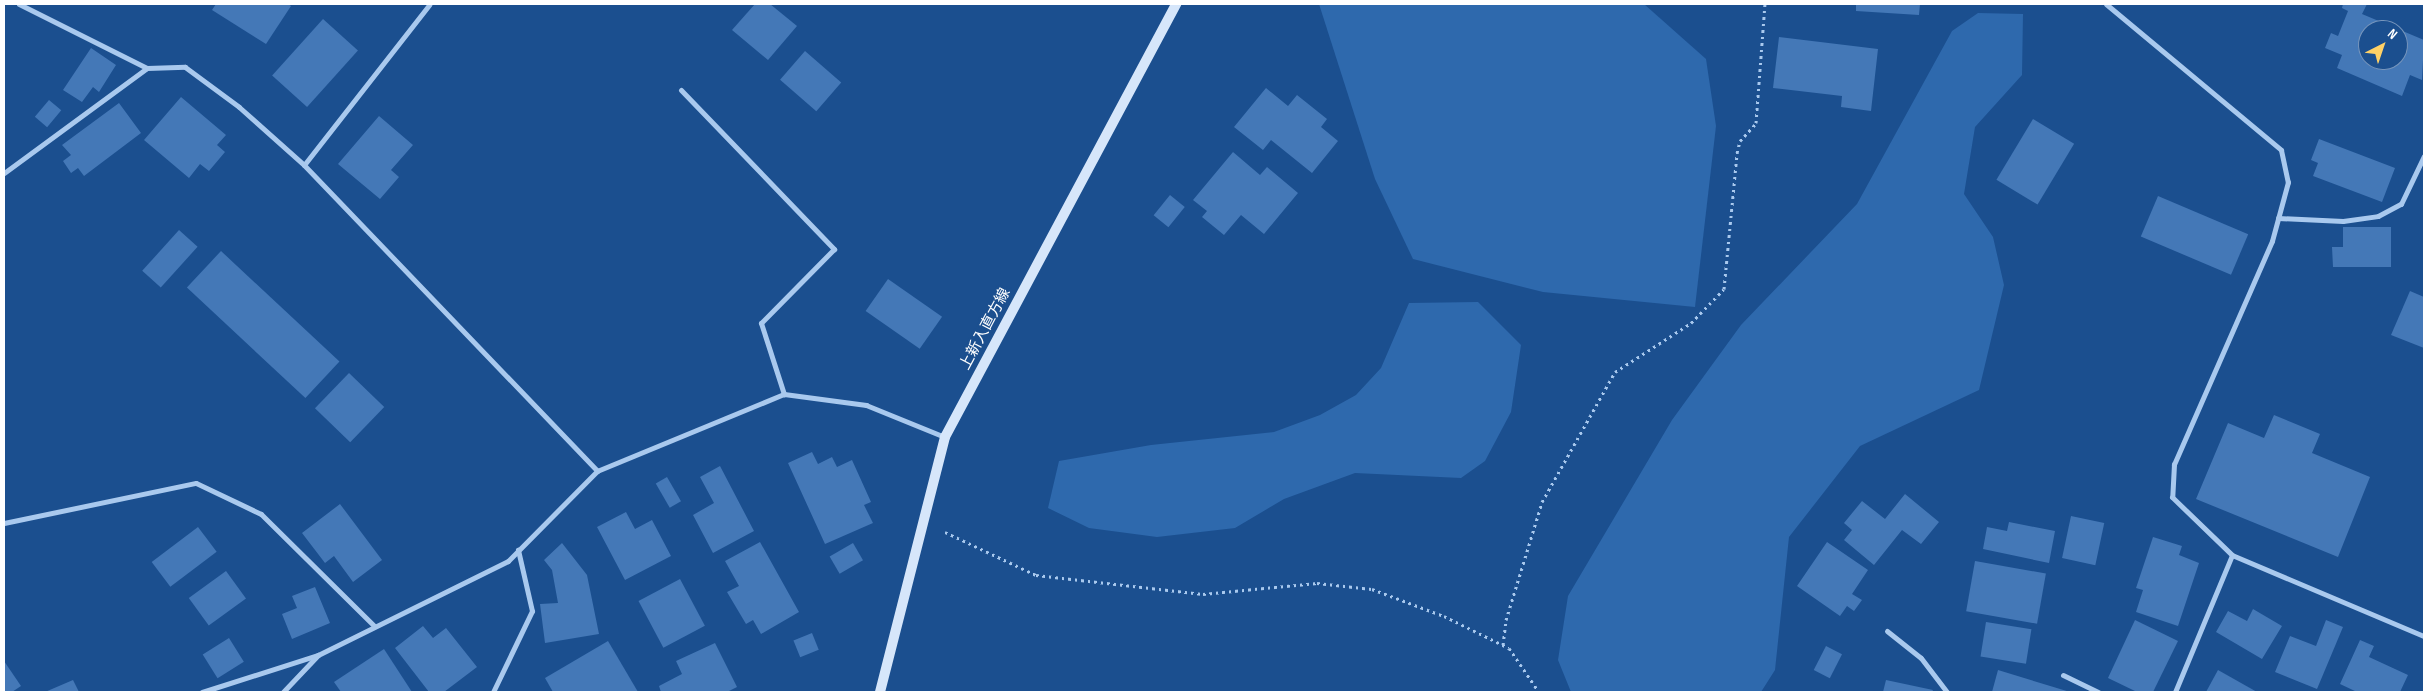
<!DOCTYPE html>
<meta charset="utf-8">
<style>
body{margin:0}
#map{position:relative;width:2428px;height:696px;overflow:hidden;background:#1b4f8f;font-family:"Sofia Sans Condensed","Noto Sans JP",sans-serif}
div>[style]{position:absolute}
.green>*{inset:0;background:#2e69ad}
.building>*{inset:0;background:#4478b7;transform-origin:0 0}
.path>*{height:3px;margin-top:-1.5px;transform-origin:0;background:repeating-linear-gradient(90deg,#a9c9ee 0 2.5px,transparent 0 6.5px)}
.street>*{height:5px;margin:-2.5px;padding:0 2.5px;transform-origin:2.5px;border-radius:2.5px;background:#a9c9ee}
.secondary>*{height:10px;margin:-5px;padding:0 5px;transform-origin:5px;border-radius:5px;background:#d6e6fa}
span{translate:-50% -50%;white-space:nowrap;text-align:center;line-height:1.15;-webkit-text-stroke:4.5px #1b4f8f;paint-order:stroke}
.street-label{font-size:15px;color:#fff}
.frame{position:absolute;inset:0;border:5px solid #fff;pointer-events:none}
.north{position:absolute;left:2358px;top:20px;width:50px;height:50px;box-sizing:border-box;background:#1b4f8f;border:1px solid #7695bc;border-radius:50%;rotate:41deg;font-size:14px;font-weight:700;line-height:20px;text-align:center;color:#fff}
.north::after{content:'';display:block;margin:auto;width:18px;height:22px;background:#ffd166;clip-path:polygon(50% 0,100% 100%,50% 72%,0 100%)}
</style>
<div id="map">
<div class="green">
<i style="clip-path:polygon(1319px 4px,1644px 4px,1706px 59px,1716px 126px,1695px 307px,1543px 292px,1413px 259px,1375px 179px)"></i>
<i style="clip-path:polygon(1978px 13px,2023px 14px,2022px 75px,1975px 127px,1964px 194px,1993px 237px,2004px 285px,1979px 390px,1860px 446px,1789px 537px,1775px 670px,1761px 692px,1571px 692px,1558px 660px,1568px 596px,1672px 420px,1741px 325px,1857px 204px,1952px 31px)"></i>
<i style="clip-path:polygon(1478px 302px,1521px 345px,1511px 412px,1485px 461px,1461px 478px,1355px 473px,1284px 499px,1235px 528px,1157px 537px,1089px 528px,1048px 508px,1059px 461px,1151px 445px,1274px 432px,1320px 415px,1356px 395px,1381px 368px,1409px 303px)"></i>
</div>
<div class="building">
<i style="clip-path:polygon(216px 4px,288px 4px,291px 6px,266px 44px,212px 10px)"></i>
<i style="clip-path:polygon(755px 4px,770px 4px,797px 26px,768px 60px,732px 30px)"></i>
<i style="clip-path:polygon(1856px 4px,1920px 4px,1919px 15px,1856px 11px)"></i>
<i style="clip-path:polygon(evenodd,2343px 4px,2367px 4px,2362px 14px,2424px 40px,2422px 80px,2410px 75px,2402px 96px,2337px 68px,2342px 55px,2325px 48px,2331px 33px,2338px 36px,2348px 11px,2342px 8px,2343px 4px,2368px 30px,2398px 30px,2398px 60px,2368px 60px,2368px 30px)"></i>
<i style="left:323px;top:19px;width:47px;height:76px;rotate:42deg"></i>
<i style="clip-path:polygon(1779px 37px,1878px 49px,1871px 111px,1841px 107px,1842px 96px,1773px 88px)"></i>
<i style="clip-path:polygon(91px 48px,116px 65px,99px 92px,93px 87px,82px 102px,63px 90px)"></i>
<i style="left:805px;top:51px;width:48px;height:38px;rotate:41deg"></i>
<i style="clip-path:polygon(1266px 88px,1288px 106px,1297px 95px,1327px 119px,1321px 127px,1338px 141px,1312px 173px,1271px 140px,1263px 150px,1234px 127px)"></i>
<i style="clip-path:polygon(181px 97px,226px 135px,217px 145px,225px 152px,209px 171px,200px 164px,189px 178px,144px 140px)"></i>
<i style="left:49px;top:100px;width:16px;height:22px;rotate:40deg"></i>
<i style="clip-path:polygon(119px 103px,141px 133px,84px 176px,78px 168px,71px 173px,63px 161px,71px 155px,62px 145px)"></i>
<i style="clip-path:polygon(379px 116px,413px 145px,391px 170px,399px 177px,380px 199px,338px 164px)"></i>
<i style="left:2033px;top:119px;width:48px;height:71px;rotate:31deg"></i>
<i style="clip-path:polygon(2319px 139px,2395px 168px,2382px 202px,2313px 176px,2318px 163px,2311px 160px)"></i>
<i style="clip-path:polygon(1233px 152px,1260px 175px,1267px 167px,1298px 193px,1264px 234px,1241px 215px,1224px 235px,1202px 217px,1207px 211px,1193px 200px)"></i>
<i style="left:1170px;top:195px;width:19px;height:26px;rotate:39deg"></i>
<i style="left:2158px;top:196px;width:98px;height:44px;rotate:23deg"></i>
<i style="clip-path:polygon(2343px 227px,2391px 227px,2391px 267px,2333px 267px,2332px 247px,2343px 247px)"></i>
<i style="left:179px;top:230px;width:25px;height:55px;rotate:42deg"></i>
<i style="left:221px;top:251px;width:162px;height:50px;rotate:43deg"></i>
<i style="left:888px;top:279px;width:66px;height:39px;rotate:35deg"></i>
<i style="clip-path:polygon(2410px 291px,2424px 297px,2424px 348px,2391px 335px)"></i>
<i style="left:349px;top:373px;width:49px;height:49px;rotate:44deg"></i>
<i style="clip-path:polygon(2274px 415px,2320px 434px,2312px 453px,2370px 477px,2338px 557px,2196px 499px,2228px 423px,2264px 438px)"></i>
<i style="clip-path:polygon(812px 452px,818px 464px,832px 457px,837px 467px,852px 460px,871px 502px,864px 505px,873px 523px,825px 544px,788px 463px)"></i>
<i style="clip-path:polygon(720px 466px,754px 531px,713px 553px,693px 515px,714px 503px,700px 477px)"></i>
<i style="left:667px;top:477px;width:28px;height:13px;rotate:60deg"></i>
<i style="clip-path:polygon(1905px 494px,1939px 522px,1921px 544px,1902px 530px,1874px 565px,1844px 540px,1852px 530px,1844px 523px,1862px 501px,1885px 519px)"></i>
<i style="clip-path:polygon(340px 504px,382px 560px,353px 582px,334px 556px,325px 563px,302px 533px)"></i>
<i style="clip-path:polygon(626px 512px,635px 529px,652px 520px,671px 556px,625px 580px,597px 527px)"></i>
<i style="left:2071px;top:516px;width:34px;height:43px;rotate:12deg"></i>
<i style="clip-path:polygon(2009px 522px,2055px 531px,2049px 563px,1983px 549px,1987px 527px,2007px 531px)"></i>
<i style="left:198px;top:527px;width:31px;height:58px;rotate:53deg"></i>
<i style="clip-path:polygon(2153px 537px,2182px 546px,2179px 555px,2199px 563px,2178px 626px,2136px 612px,2143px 590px,2136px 588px)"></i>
<i style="clip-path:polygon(760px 542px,799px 612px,761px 634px,753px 620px,746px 624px,727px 592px,739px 586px,725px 561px)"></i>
<i style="clip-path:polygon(1827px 542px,1868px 570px,1852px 594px,1862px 600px,1854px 611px,1847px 606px,1840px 616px,1797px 586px)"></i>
<i style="clip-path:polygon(562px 543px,587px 575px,599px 634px,545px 643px,540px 604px,558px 603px,552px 570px,544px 560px)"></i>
<i style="left:853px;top:543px;width:20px;height:27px;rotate:60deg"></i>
<i style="left:1975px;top:561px;width:72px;height:51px;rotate:10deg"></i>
<i style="left:226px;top:571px;width:34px;height:46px;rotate:54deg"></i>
<i style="left:680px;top:579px;width:53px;height:47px;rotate:62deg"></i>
<i style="clip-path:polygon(315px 587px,330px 623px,292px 639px,282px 614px,297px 608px,292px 596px)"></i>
<i style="clip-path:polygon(2253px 609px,2282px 626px,2262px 659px,2216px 632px,2228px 611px,2247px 621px)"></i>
<i style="clip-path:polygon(2135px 620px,2178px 641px,2153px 692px,2137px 692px,2108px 678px)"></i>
<i style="clip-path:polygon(2326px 620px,2343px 627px,2317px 689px,2275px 672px,2290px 636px,2316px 646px)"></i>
<i style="left:1986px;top:622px;width:46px;height:35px;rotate:9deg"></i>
<i style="clip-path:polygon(423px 626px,433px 638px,446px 628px,477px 667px,444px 692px,429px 692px,395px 648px)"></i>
<i style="left:812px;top:633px;width:18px;height:20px;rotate:68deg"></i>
<i style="left:229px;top:638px;width:28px;height:31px;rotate:58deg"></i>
<i style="clip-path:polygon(2360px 640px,2374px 646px,2369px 657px,2408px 675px,2400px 692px,2357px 692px,2340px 684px)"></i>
<i style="clip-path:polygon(608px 641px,638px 692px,553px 692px,545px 678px)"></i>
<i style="clip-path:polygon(715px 643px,737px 687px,727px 692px,661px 692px,659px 686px,682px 674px,676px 661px)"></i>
<i style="left:1826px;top:646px;width:18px;height:27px;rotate:27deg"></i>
<i style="clip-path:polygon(384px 649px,412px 692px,341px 692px,334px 682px)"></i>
<i style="clip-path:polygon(4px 661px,21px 686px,12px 692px,4px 692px)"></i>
<i style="clip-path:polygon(1998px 670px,2070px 692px,1992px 692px)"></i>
<i style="clip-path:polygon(2218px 670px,2257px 692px,2206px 692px)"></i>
<i style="clip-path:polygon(73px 680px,79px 692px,45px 692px)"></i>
<i style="clip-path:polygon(1886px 680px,1933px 690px,1932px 692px,1883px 692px)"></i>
</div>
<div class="path">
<i style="left:945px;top:532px;width:101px;rotate:25.3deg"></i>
<i style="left:1036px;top:575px;width:168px;rotate:6.5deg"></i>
<i style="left:1203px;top:594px;width:115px;rotate:-5.5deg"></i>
<i style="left:1317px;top:583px;width:55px;rotate:6.2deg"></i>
<i style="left:1372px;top:589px;width:77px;rotate:20.6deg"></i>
<i style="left:1444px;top:616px;width:72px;rotate:26.2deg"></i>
<i style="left:1509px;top:648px;width:53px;rotate:55.7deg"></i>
<i style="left:1503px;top:645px;width:25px;rotate:-83deg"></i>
<i style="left:1506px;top:620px;width:123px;rotate:-73deg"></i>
<i style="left:1542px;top:502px;width:149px;rotate:-60.7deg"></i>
<i style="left:1615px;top:372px;width:90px;rotate:-32.8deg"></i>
<i style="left:1691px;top:323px;width:47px;rotate:-45.9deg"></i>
<i style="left:1724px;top:289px;width:137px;rotate:-84.5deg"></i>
<i style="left:1737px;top:153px;width:12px;rotate:-76deg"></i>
<i style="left:1740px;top:141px;width:24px;rotate:-48deg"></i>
<i style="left:1756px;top:123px;width:119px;rotate:-85.7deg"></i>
</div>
<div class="street">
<i style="left:19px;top:4px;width:143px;rotate:26.6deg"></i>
<i style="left:147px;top:68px;width:38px;rotate:-2deg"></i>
<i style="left:185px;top:67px;width:67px;rotate:36.5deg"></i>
<i style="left:239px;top:107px;width:87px;rotate:41.7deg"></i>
<i style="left:304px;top:165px;width:424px;rotate:46.2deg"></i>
<i style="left:2106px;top:4px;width:228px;rotate:39.8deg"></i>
<i style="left:2281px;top:150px;width:33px;rotate:78deg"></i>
<i style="left:2288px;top:182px;width:61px;rotate:105.2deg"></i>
<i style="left:2272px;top:241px;width:244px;rotate:113.7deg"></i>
<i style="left:2174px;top:464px;width:33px;rotate:93deg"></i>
<i style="left:2172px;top:497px;width:83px;rotate:44deg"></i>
<i style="left:2232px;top:555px;width:208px;rotate:22.9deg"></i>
<i style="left:681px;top:90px;width:221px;rotate:46.1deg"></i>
<i style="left:834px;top:249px;width:104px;rotate:134.6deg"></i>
<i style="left:761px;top:323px;width:75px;rotate:72.1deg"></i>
<i style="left:304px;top:165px;width:204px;rotate:-52deg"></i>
<i style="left:4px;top:173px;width:177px;rotate:-36.3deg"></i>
<i style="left:2278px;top:218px;width:65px;rotate:2.6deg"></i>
<i style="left:2343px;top:221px;width:35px;rotate:-8deg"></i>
<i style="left:2378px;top:216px;width:26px;rotate:-28deg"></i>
<i style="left:2401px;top:204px;width:53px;rotate:-64.4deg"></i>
<i style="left:4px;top:523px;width:196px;rotate:-11.8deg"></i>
<i style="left:196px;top:483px;width:72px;rotate:25.5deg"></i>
<i style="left:261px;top:514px;width:159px;rotate:44.7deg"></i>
<i style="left:1887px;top:631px;width:43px;rotate:38.5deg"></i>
<i style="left:1921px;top:658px;width:43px;rotate:52.6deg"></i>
<i style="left:2063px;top:675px;width:39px;rotate:26deg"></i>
<i style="left:202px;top:692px;width:122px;rotate:-17.7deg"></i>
<i style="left:318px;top:655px;width:212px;rotate:-26.3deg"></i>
<i style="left:508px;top:561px;width:127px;rotate:-45.3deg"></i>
<i style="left:597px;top:471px;width:202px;rotate:-22.4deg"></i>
<i style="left:784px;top:394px;width:83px;rotate:7.6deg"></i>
<i style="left:866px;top:405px;width:85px;rotate:22.1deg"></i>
<i style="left:283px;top:692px;width:51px;rotate:-46.6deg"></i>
<i style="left:493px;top:692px;width:90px;rotate:-64.3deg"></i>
<i style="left:532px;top:611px;width:63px;rotate:-102.9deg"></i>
<i style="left:2175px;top:692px;width:148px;rotate:-67.4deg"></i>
</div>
<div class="secondary">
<i style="left:880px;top:692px;width:263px;rotate:-75.7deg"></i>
<i style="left:945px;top:437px;width:491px;rotate:-61.9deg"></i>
</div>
<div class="street-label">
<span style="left:985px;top:329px;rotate:-62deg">上新入直方線</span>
</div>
<div class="frame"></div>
<div class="north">N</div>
</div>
